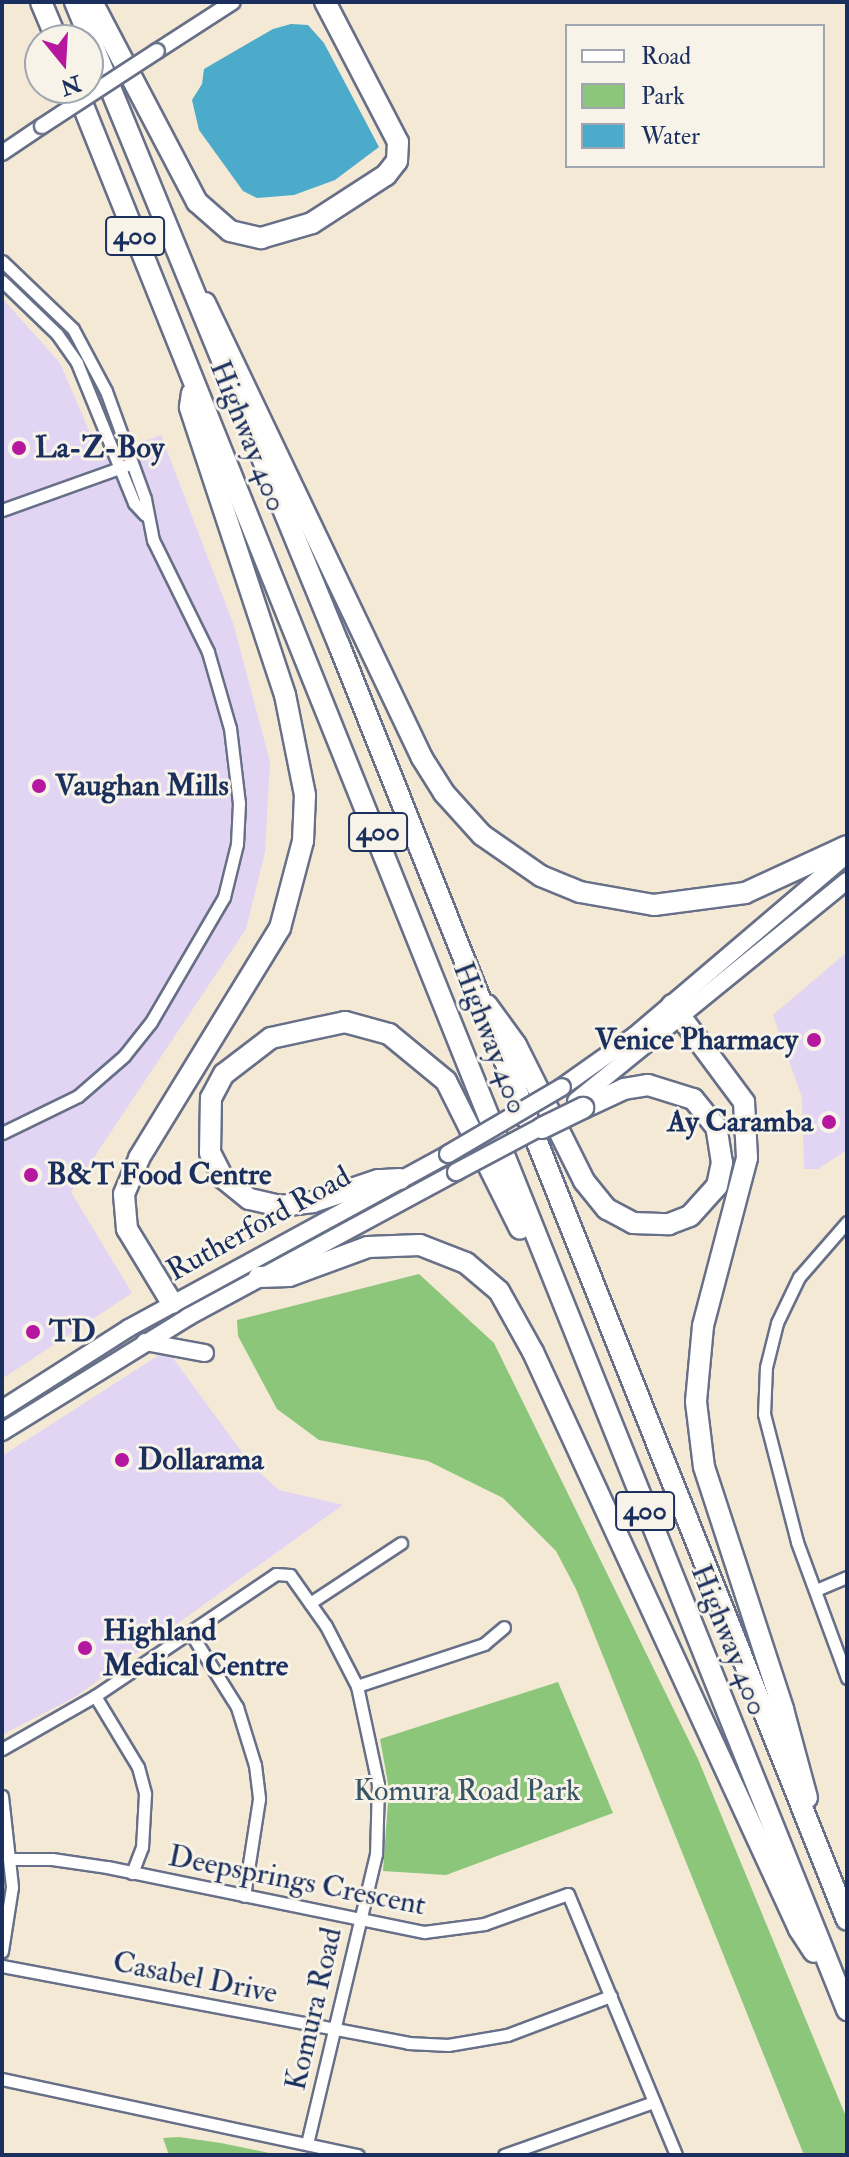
<!DOCTYPE html>
<style>
body{margin:0}
#map{position:relative;width:849px;height:2157px;overflow:hidden;background:#f4e9d5;font-family:"IM FELL Double Pica",serif}
div>[style]{position:absolute}
.built>*{inset:0;background:#e2d4f3}
.green>*{inset:0;background:#8bc67a}
.water>*{inset:0;background:#4caaca}
.roads{filter:drop-shadow(2px 0 #677088) drop-shadow(-2px 0 #677088) drop-shadow(0 2px #677088) drop-shadow(0 -2px #677088)}
.minor>*{height:11px;margin:-5.5px;padding:0 5.5px;transform-origin:5.5px;border-radius:5.5px;background:#fff}
.tertiary>*{height:14px;margin:-7px;padding:0 7px;transform-origin:7px;border-radius:7px;background:#fff}
.secondary>*{height:16px;margin:-8px;padding:0 8px;transform-origin:8px;border-radius:8px;background:#fff}
.motorway>*{height:20px;margin:-10px;padding:0 10px;transform-origin:10px;border-radius:10px;background:#fff}
.bridges{filter:drop-shadow(2px 0 #677088) drop-shadow(-2px 0 #677088) drop-shadow(0 2px #677088) drop-shadow(0 -2px #677088)}
.tertiary-bridge>*{height:14px;margin:-7px;padding:0 7px;transform-origin:7px;border-radius:7px;background:#fff}
.secondary-bridge>*{height:16px;margin:-8px;padding:0 8px;transform-origin:8px;border-radius:8px;background:#fff}
.motorway-bridge>*{height:20px;margin:-10px;padding:0 10px;transform-origin:10px;border-radius:10px;background:#fff}
.dots>*{width:22px;height:22px;translate:-50% -50%;box-sizing:border-box;border:4px solid #f7f3e8;border-radius:50%}
span{translate:-50% -50%;white-space:nowrap;text-align:center;line-height:1.15;-webkit-text-stroke:6px #f7f3e8;paint-order:stroke}
.shield-label span{padding:2px 6px;background:#f7f3e8;border:2px solid;border-radius:6px;-webkit-text-stroke-width:0}
.shield-label{font-size:28px;color:#1b2f5e;font-weight:700}
.street-label{font-size:30px;color:#1b2f5e}
.poi-label{font-size:30px;color:#1b2f5e;font-weight:700}
.left{translate:0 -50%;text-align:left}
.right{translate:-100% -50%;text-align:right}
.park-label{font-size:30px;color:#375565}
.frame{position:absolute;inset:0;border:4px solid #1b2f5e;pointer-events:none}
.legend{position:absolute;left:565px;top:24px;width:260px;height:144px;box-sizing:border-box;background:#f7f3e8;border:2px solid #9fa5b1;margin:0;padding:10px 14px;list-style:none;font-size:24px;color:#1b2f5e}
.legend li{display:flex;align-items:center;gap:16px;height:40px}
.legend b{width:40px;border:2px solid #9fa5b1}
.north{position:absolute;left:24px;top:24px;width:80px;height:80px;box-sizing:border-box;background:#f7f3e8;border:2px solid #9fa5b1;border-radius:50%;rotate:162deg;font-size:22px;font-weight:700;line-height:32px;text-align:center;color:#1b2f5e}
.north::after{content:'';display:block;margin:auto;width:28px;height:36px;background:#b5179e;clip-path:polygon(50% 0,100% 100%,50% 72%,0 100%)}
</style>
<div id="map">
<div class="built">
<i style="clip-path:polygon(2px 298px,60px 363px,96px 447px,92px 461px,161px 435px,234px 626px,270px 762px,265px 852px,246px 929px,71px 1192px,132px 1293px,2px 1379px)"></i>
<i style="clip-path:polygon(847px 952px,847px 1150px,818px 1169px,804px 1169px,802px 1098px,773px 1015px)"></i>
<i style="clip-path:polygon(167px 1350px,252px 1466px,279px 1490px,343px 1505px,75px 1697px,2px 1735px,2px 1456px)"></i>
</div>
<div class="green">
<i style="clip-path:polygon(419px 1274px,494px 1343px,698px 1759px,847px 2119px,847px 2155px,804px 2155px,576px 1589px,556px 1551px,503px 1498px,428px 1461px,319px 1440px,277px 1409px,238px 1336px,237px 1320px)"></i>
<i style="clip-path:polygon(558px 1682px,613px 1813px,446px 1875px,383px 1871px,389px 1789px,380px 1739px)"></i>
<i style="clip-path:polygon(179px 2137px,221px 2143px,279px 2155px,169px 2155px,163px 2138px)"></i>
</div>
<div class="water">
<i style="clip-path:polygon(291px 24px,308px 25px,324px 43px,379px 147px,335px 180px,294px 195px,257px 198px,243px 191px,199px 130px,192px 100px,202px 84px,204px 69px,273px 29px)"></i>
</div>
<div class="roads">
<div class="minor">
<i style="left:2px;top:261px;width:98px;rotate:43.8deg"></i>
<i style="left:73px;top:329px;width:70px;rotate:62deg"></i>
<i style="left:106px;top:391px;width:115px;rotate:70.1deg"></i>
<i style="left:145px;top:499px;width:42px;rotate:79deg"></i>
<i style="left:153px;top:540px;width:125px;rotate:63.8deg"></i>
<i style="left:208px;top:652px;width:79px;rotate:73.9deg"></i>
<i style="left:230px;top:728px;width:76px;rotate:83.2deg"></i>
<i style="left:239px;top:803px;width:41px;rotate:92.8deg"></i>
<i style="left:237px;top:844px;width:55px;rotate:103.8deg"></i>
<i style="left:224px;top:897px;width:145px;rotate:120.3deg"></i>
<i style="left:151px;top:1022px;width:43px;rotate:128.5deg"></i>
<i style="left:124px;top:1056px;width:61px;rotate:139deg"></i>
<i style="left:78px;top:1096px;width:85px;rotate:154deg"></i>
<i style="left:2px;top:281px;width:76px;rotate:43.9deg"></i>
<i style="left:57px;top:334px;width:35px;rotate:55deg"></i>
<i style="left:77px;top:363px;width:151px;rotate:67.8deg"></i>
<i style="left:134px;top:503px;width:16px;rotate:47deg"></i>
<i style="left:2px;top:510px;width:131px;rotate:-19.7deg"></i>
<i style="left:847px;top:1222px;width:73px;rotate:131.1deg"></i>
<i style="left:799px;top:1277px;width:51px;rotate:115.6deg"></i>
<i style="left:777px;top:1323px;width:45px;rotate:104deg"></i>
<i style="left:766px;top:1367px;width:47px;rotate:92.4deg"></i>
<i style="left:764px;top:1414px;width:132px;rotate:75.5deg"></i>
<i style="left:797px;top:1542px;width:145px;rotate:69.8deg"></i>
<i style="left:816px;top:1590px;width:34px;rotate:-23deg"></i>
<i style="left:310px;top:1603px;width:109px;rotate:-33.4deg"></i>
<i style="left:190px;top:1632px;width:89px;rotate:57.9deg"></i>
<i style="left:237px;top:1707px;width:61px;rotate:72.8deg"></i>
<i style="left:255px;top:1765px;width:34px;rotate:83deg"></i>
<i style="left:259px;top:1799px;width:98px;rotate:98.8deg"></i>
<i style="left:357px;top:1686px;width:134px;rotate:-18.3deg"></i>
<i style="left:484px;top:1644px;width:26px;rotate:-40deg"></i>
<i style="left:95px;top:1696px;width:83px;rotate:58.8deg"></i>
<i style="left:138px;top:1767px;width:28px;rotate:75deg"></i>
<i style="left:145px;top:1794px;width:53px;rotate:93.2deg"></i>
<i style="left:142px;top:1847px;width:28px;rotate:111deg"></i>
<i style="left:2px;top:1749px;width:107px;rotate:-29.7deg"></i>
<i style="left:95px;top:1696px;width:218px;rotate:-34deg"></i>
<i style="left:276px;top:1574px;width:14px;rotate:4deg"></i>
<i style="left:290px;top:1575px;width:62px;rotate:54.8deg"></i>
<i style="left:326px;top:1626px;width:68px;rotate:62.7deg"></i>
<i style="left:357px;top:1686px;width:100px;rotate:77.9deg"></i>
<i style="left:378px;top:1784px;width:70px;rotate:91.6deg"></i>
<i style="left:376px;top:1854px;width:298px;rotate:103.4deg"></i>
<i style="left:2px;top:1796px;width:92px;rotate:83.7deg"></i>
<i style="left:12px;top:1887px;width:65px;rotate:98.9deg"></i>
<i style="left:11px;top:1859px;width:41px"></i>
<i style="left:52px;top:1859px;width:56px;rotate:8.3deg"></i>
<i style="left:107px;top:1867px;width:324px;rotate:11.6deg"></i>
<i style="left:424px;top:1932px;width:61px;rotate:-7.6deg"></i>
<i style="left:484px;top:1924px;width:89px;rotate:-19.7deg"></i>
<i style="left:568px;top:1894px;width:282px;rotate:67.5deg"></i>
<i style="left:2px;top:1966px;width:413px;rotate:10.7deg"></i>
<i style="left:408px;top:2043px;width:40px;rotate:2.9deg"></i>
<i style="left:448px;top:2045px;width:60px;rotate:-9.6deg"></i>
<i style="left:507px;top:2035px;width:111px;rotate:-20.6deg"></i>
<i style="left:2px;top:2079px;width:364px;rotate:12.1deg"></i>
<i style="left:504px;top:2155px;width:159px;rotate:-19.5deg"></i>
</div>
<div class="tertiary">
<i style="left:157px;top:51px;width:90px;rotate:-32.8deg"></i>
<i style="left:2px;top:153px;width:48px;rotate:-34deg"></i>
</div>
<div class="secondary">
<i style="left:562px;top:1087px;width:88px;rotate:-35.3deg"></i>
<i style="left:634px;top:1036px;width:280px;rotate:-40.4deg"></i>
<i style="left:576px;top:1101px;width:349px;rotate:-39.1deg"></i>
<i style="left:145px;top:1342px;width:61px;rotate:10.4deg"></i>
<i style="left:2px;top:1409px;width:151px;rotate:-32.5deg"></i>
<i style="left:129px;top:1328px;width:363px;rotate:-28.6deg"></i>
<i style="left:2px;top:1432px;width:219px;rotate:-31.7deg"></i>
<i style="left:188px;top:1317px;width:305px;rotate:-28.4deg"></i>
</div>
<div class="motorway">
<i style="left:41px;top:2px;width:41px;rotate:67.2deg"></i>
<i style="left:75px;top:2px;width:695px;rotate:67.68deg"></i>
<i style="left:339px;top:645px;width:1372px;rotate:68.28deg"></i>
<i style="left:92px;top:2px;width:226px;rotate:62.3deg"></i>
<i style="left:197px;top:202px;width:44px;rotate:41.3deg"></i>
<i style="left:230px;top:231px;width:32px;rotate:13deg"></i>
<i style="left:261px;top:238px;width:53px;rotate:-16.4deg"></i>
<i style="left:312px;top:223px;width:88px;rotate:-33deg"></i>
<i style="left:386px;top:175px;width:18px;rotate:-52deg"></i>
<i style="left:397px;top:161px;width:19px;rotate:-87deg"></i>
<i style="left:398px;top:142px;width:158px;rotate:-117.5deg"></i>
<i style="left:76px;top:88px;width:2071px;rotate:68.14deg"></i>
<i style="left:205px;top:303px;width:504px;rotate:64.5deg"></i>
<i style="left:422px;top:758px;width:41px;rotate:57.8deg"></i>
<i style="left:444px;top:793px;width:57px;rotate:47.9deg"></i>
<i style="left:482px;top:835px;width:72px;rotate:34.8deg"></i>
<i style="left:541px;top:876px;width:42px;rotate:22.3deg"></i>
<i style="left:580px;top:892px;width:75px;rotate:10deg"></i>
<i style="left:654px;top:905px;width:92px;rotate:-7.5deg"></i>
<i style="left:745px;top:893px;width:112px;rotate:-24.7deg"></i>
<i style="left:487px;top:1005px;width:49px;rotate:54.1deg"></i>
<i style="left:516px;top:1045px;width:152px;rotate:63.4deg"></i>
<i style="left:584px;top:1181px;width:36px;rotate:51deg"></i>
<i style="left:607px;top:1209px;width:30px;rotate:28deg"></i>
<i style="left:633px;top:1223px;width:36px;rotate:2deg"></i>
<i style="left:669px;top:1224px;width:22px;rotate:-21deg"></i>
<i style="left:690px;top:1216px;width:40px;rotate:-48deg"></i>
<i style="left:717px;top:1186px;width:24px;rotate:-78deg"></i>
<i style="left:722px;top:1163px;width:36px;rotate:-99deg"></i>
<i style="left:716px;top:1127px;width:36px;rotate:-129deg"></i>
<i style="left:693px;top:1099px;width:47px;rotate:-162.7deg"></i>
<i style="left:648px;top:1085px;width:24px;rotate:171deg"></i>
<i style="left:624px;top:1089px;width:45px;rotate:155.1deg"></i>
<i style="left:672px;top:1005px;width:121px;rotate:53.4deg"></i>
<i style="left:744px;top:1102px;width:56px;rotate:86.9deg"></i>
<i style="left:747px;top:1158px;width:174px;rotate:104.7deg"></i>
<i style="left:703px;top:1326px;width:76px;rotate:95.3deg"></i>
<i style="left:696px;top:1402px;width:65px;rotate:83deg"></i>
<i style="left:704px;top:1467px;width:255px;rotate:71.9deg"></i>
<i style="left:783px;top:1709px;width:92px;rotate:74.9deg"></i>
<i style="left:400px;top:1179px;width:22px;rotate:177deg"></i>
<i style="left:378px;top:1180px;width:69px;rotate:161.3deg"></i>
<i style="left:313px;top:1202px;width:33px;rotate:173deg"></i>
<i style="left:280px;top:1206px;width:32px;rotate:-167deg"></i>
<i style="left:249px;top:1199px;width:33px;rotate:-141deg"></i>
<i style="left:223px;top:1178px;width:28px;rotate:-117deg"></i>
<i style="left:210px;top:1153px;width:55px;rotate:-89deg"></i>
<i style="left:211px;top:1098px;width:27px;rotate:-62deg"></i>
<i style="left:224px;top:1074px;width:59px;rotate:-37.5deg"></i>
<i style="left:271px;top:1038px;width:76px;rotate:-12.2deg"></i>
<i style="left:345px;top:1022px;width:46px;rotate:15.3deg"></i>
<i style="left:389px;top:1034px;width:74px;rotate:39.5deg"></i>
<i style="left:446px;top:1081px;width:165px;rotate:63.4deg"></i>
<i style="left:259px;top:1277px;width:30px;rotate:-2deg"></i>
<i style="left:289px;top:1276px;width:84px;rotate:-20.2deg"></i>
<i style="left:368px;top:1247px;width:52px;rotate:-2.2deg"></i>
<i style="left:420px;top:1245px;width:49px;rotate:21.4deg"></i>
<i style="left:466px;top:1263px;width:43px;rotate:40.3deg"></i>
<i style="left:499px;top:1291px;width:70px;rotate:60.9deg"></i>
<i style="left:533px;top:1352px;width:635px;rotate:65.25deg"></i>
<i style="left:799px;top:1929px;width:27px;rotate:57deg"></i>
<i style="left:172px;top:1303px;width:87px;rotate:-121.3deg"></i>
<i style="left:127px;top:1229px;width:35px;rotate:-95deg"></i>
<i style="left:124px;top:1194px;width:39px;rotate:-67deg"></i>
<i style="left:139px;top:1158px;width:270px;rotate:-58.5deg"></i>
<i style="left:280px;top:928px;width:90px;rotate:-75.2deg"></i>
<i style="left:303px;top:841px;width:46px;rotate:-87.5deg"></i>
<i style="left:305px;top:795px;width:102px;rotate:-101.3deg"></i>
<i style="left:285px;top:695px;width:303px;rotate:-108.3deg"></i>
<i style="left:190px;top:407px;width:14px;rotate:-82deg"></i>
</div>
</div>
<div class="bridges">
<div class="tertiary-bridge">
<i style="left:42px;top:126px;width:137px;rotate:-33.1deg"></i>
</div>
<div class="secondary-bridge">
<i style="left:448px;top:1154px;width:132px;rotate:-30.4deg"></i>
<i style="left:456px;top:1172px;width:106px;rotate:-28deg"></i>
</div>
<div class="motorway-bridge">
<i style="left:542px;top:1128px;width:46px;rotate:-26deg"></i>
</div>
</div>
<div class="dots">
<i style="left:19px;top:448px;background:#b5179e"></i>
<i style="left:39px;top:786px;background:#b5179e"></i>
<i style="left:814px;top:1040px;background:#b5179e"></i>
<i style="left:829px;top:1122px;background:#b5179e"></i>
<i style="left:31px;top:1175px;background:#b5179e"></i>
<i style="left:33px;top:1332px;background:#b5179e"></i>
<i style="left:122px;top:1460px;background:#b5179e"></i>
<i style="left:85px;top:1648px;background:#b5179e"></i>
</div>
<div class="shield-label">
<span style="left:135px;top:236px">400</span>
<span style="left:378px;top:832px">400</span>
<span style="left:645px;top:1511px">400</span>
</div>
<div class="street-label">
<span style="left:248px;top:436px;rotate:68deg">Highway 400</span>
<span style="left:490px;top:1038px;rotate:69deg">Highway 400</span>
<span style="left:259px;top:1224px;rotate:-29deg">Rutherford Road</span>
<span style="left:729px;top:1640px;rotate:68deg">Highway 400</span>
<span style="left:297px;top:1881px;rotate:11deg">Deepsprings Crescent</span>
<span style="left:195px;top:1978px;rotate:11deg">Casabel Drive</span>
<span style="left:314px;top:2009px;rotate:-77deg">Komura Road</span>
</div>
<div class="poi-label">
<span class="left" style="left:35px;top:448px">La-Z-Boy</span>
<span class="left" style="left:55px;top:786px">Vaughan Mills</span>
<span class="right" style="left:798px;top:1040px">Venice Pharmacy</span>
<span class="right" style="left:813px;top:1122px">Ay Caramba</span>
<span class="left" style="left:47px;top:1175px">B&amp;T Food Centre</span>
<span class="left" style="left:49px;top:1332px">TD</span>
<span class="left" style="left:138px;top:1460px">Dollarama</span>
<span class="left" style="left:103px;top:1648px">Highland<br>Medical Centre</span>
</div>
<div class="park-label">
<span style="left:467px;top:1791px">Komura Road Park</span>
</div>
<div class="frame"></div>
<ul class="legend">
<li><b style="height:10px;background:#fff"></b>Road</li>
<li><b style="height:22px;background:#8bc67a"></b>Park</li>
<li><b style="height:22px;background:#4caaca"></b>Water</li>
</ul>
<div class="north">N</div>
</div>
